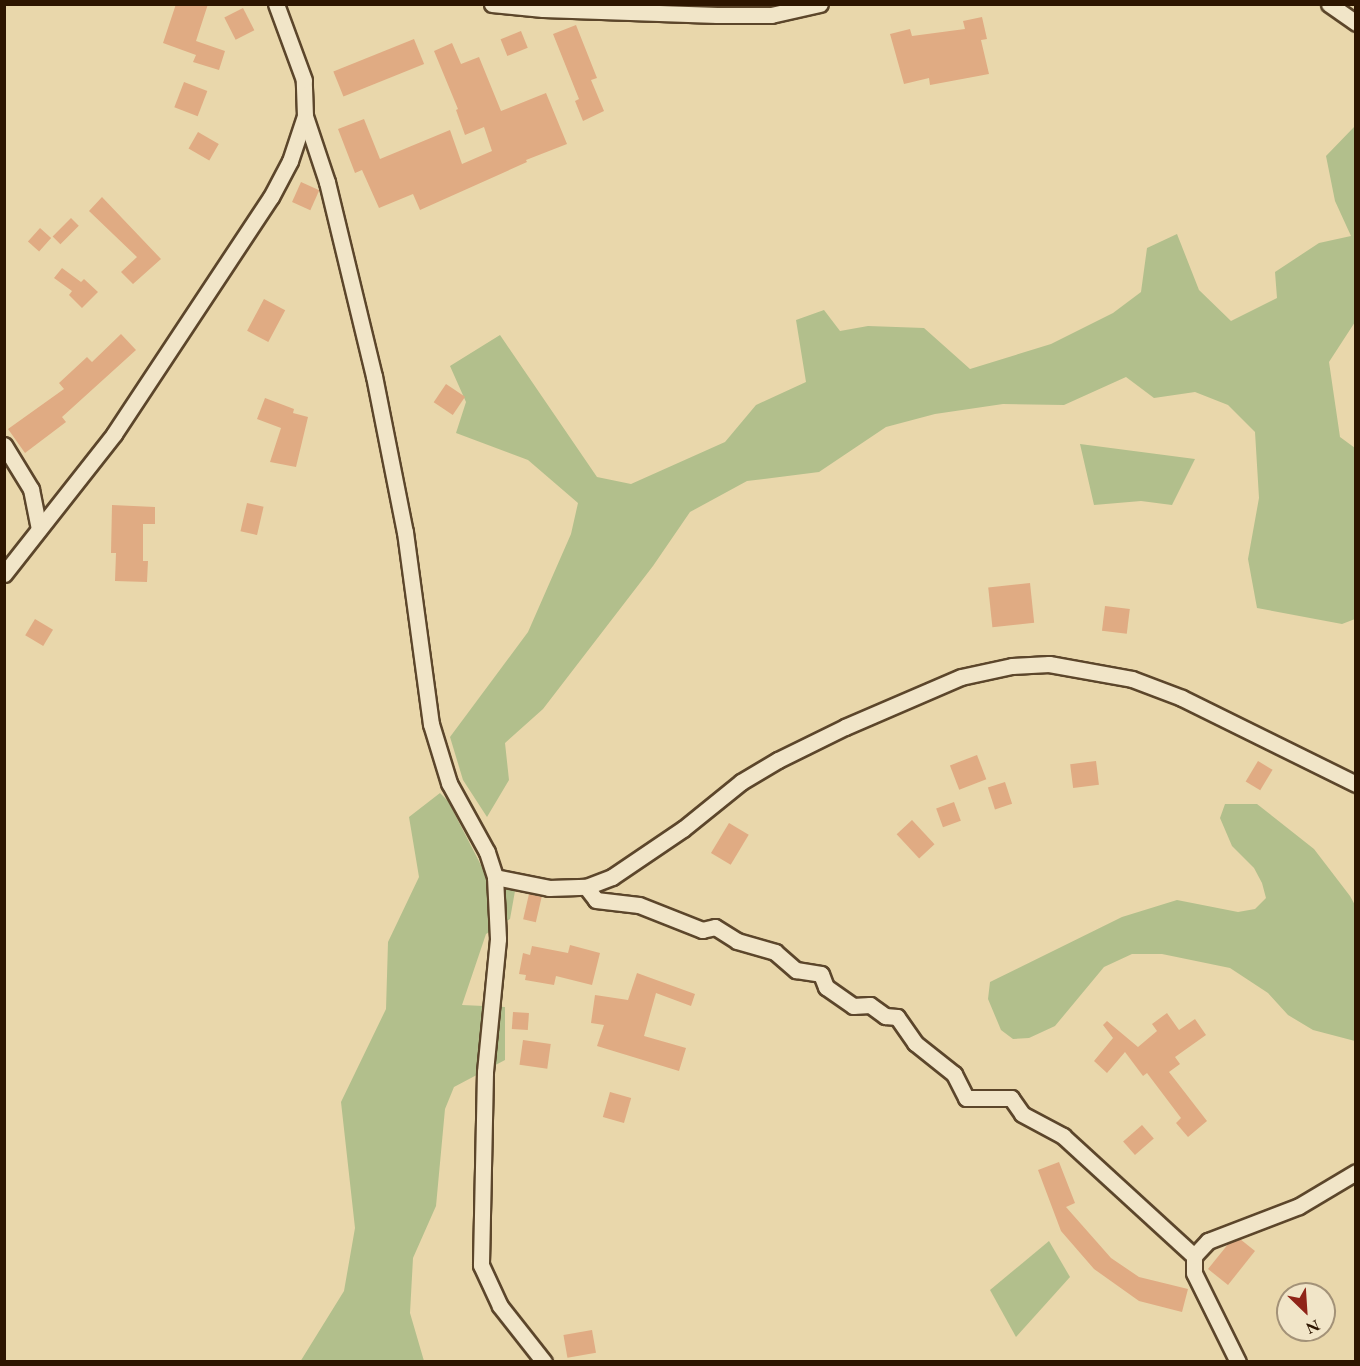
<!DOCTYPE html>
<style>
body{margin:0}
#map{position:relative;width:1360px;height:1366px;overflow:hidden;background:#e9d7ab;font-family:"EB Garamond",serif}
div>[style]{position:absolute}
.green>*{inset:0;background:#b2bf8c}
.building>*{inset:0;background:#e0ab83;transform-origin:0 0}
.roads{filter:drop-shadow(2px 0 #5c462b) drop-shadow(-2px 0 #5c462b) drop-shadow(0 2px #5c462b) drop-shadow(0 -2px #5c462b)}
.minor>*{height:15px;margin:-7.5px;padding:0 7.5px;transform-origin:7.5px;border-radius:7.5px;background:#f1e5c8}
span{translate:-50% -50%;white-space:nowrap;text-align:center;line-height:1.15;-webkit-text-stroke:4.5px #f1e5c8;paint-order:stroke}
.frame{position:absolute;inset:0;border:6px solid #2d1500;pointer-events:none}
.north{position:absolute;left:1276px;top:1282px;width:60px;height:60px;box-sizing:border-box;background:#f1e5c8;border:2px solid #a39278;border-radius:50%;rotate:155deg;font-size:16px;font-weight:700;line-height:24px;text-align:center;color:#2d1500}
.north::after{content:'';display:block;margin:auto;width:21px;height:27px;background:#8f2418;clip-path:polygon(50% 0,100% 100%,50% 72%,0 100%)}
</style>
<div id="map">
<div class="green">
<i style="clip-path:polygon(1355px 126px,1355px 322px,1329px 362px,1340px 437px,1355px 448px,1355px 619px,1342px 624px,1257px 608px,1248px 559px,1259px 498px,1255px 432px,1228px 405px,1195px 392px,1154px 398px,1126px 377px,1064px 405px,1003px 404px,935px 414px,886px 427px,819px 472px,747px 481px,690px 512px,653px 566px,543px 709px,505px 743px,509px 780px,487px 817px,463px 780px,450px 737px,528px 632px,571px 534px,578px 503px,528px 460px,456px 433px,466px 402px,450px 366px,500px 335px,597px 477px,631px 484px,725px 442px,756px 405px,806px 382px,796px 320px,824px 310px,840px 331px,868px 326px,924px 328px,970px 369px,1051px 344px,1113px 313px,1141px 292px,1147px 248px,1177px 234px,1199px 290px,1231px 321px,1277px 298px,1275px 272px,1319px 243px,1351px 236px,1335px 201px,1326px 156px)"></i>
<i style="clip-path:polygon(1080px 444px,1195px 459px,1172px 505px,1141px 501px,1094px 505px)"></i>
<i style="clip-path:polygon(440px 793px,448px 801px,484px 871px,515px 891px,510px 919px,486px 934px,462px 1005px,505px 1007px,505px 1060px,454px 1087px,445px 1109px,436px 1206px,413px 1258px,410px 1313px,424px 1361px,300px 1362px,344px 1291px,355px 1228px,341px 1102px,386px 1009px,388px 942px,419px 877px,409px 817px)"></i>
<i style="clip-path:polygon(1225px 804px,1257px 804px,1314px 849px,1350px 896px,1356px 907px,1355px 1041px,1313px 1030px,1288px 1015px,1268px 993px,1230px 968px,1162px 954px,1132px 954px,1104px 967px,1055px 1026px,1029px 1038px,1013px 1039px,1001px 1030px,988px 999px,990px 982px,1122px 917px,1177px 900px,1238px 912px,1255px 909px,1266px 898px,1262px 883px,1254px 868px,1232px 846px,1220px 818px)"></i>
<i style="clip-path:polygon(1049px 1241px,1070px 1277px,1016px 1337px,990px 1290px)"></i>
</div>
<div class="building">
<i style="clip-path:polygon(176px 4px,208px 4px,196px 41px,225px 51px,219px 70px,193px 62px,196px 55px,163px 43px)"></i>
<i style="left:243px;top:8px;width:25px;height:21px;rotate:63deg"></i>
<i style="clip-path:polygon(982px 17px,987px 39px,981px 40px,989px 74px,930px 85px,929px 78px,904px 84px,890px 34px,910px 29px,912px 36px,965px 29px,963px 21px)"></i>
<i style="clip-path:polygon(576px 25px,597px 78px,591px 80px,604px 111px,583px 121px,575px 101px,579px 99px,553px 34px)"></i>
<i style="left:521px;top:31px;width:18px;height:22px;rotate:68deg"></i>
<i style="left:414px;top:39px;width:27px;height:87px;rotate:68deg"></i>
<i style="clip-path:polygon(452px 43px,461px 64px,479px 57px,501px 111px,546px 93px,567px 144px,526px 160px,527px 162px,420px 210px,413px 194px,379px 208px,362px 170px,355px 173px,338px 129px,364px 119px,380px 159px,450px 130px,462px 164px,492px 151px,484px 127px,465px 135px,456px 110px,458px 109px,434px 51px)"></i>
<i style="left:184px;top:82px;width:25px;height:27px;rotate:21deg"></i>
<i style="left:198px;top:132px;width:24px;height:19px;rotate:30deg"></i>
<i style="left:301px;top:182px;width:20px;height:22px;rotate:24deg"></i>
<i style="clip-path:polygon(102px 197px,161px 259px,133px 284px,121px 272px,137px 257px,89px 211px)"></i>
<i style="left:71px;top:218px;width:11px;height:26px;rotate:45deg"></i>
<i style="left:40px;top:228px;width:15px;height:18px;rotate:42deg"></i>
<i style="clip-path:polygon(62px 268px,81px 282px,84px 279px,98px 292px,82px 308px,69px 295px,72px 291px,54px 278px)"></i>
<i style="left:264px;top:299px;width:24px;height:36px;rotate:28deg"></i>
<i style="clip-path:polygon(121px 334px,136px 350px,62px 417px,66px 422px,25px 453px,8px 429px,64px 389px,59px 383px,87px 357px,92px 362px)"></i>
<i style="left:446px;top:384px;width:23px;height:22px;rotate:34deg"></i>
<i style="clip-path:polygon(265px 398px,294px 409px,293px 413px,308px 417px,296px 467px,270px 462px,281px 428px,257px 419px)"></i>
<i style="left:247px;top:503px;width:17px;height:29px;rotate:13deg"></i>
<i style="clip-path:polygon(112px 505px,155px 507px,155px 524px,143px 524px,143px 561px,148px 561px,147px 582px,115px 581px,116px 553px,111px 553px)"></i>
<i style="left:1030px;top:583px;width:40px;height:42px;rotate:84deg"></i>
<i style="left:1105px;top:606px;width:25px;height:25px;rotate:7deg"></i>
<i style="left:35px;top:619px;width:21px;height:19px;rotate:31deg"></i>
<i style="left:977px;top:755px;width:26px;height:29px;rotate:69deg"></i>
<i style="left:1096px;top:761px;width:24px;height:26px;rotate:83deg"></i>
<i style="left:1258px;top:761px;width:17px;height:24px;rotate:31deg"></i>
<i style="left:1005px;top:782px;width:23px;height:18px;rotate:72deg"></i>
<i style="left:954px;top:802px;width:20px;height:19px;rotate:70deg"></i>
<i style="left:912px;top:820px;width:33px;height:21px;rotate:47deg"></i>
<i style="left:729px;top:823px;width:23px;height:35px;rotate:31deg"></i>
<i style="left:529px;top:894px;width:13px;height:26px;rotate:13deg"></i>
<i style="clip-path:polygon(570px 945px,600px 953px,592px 985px,556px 976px,554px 985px,525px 980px,526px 975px,519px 974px,523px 953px,530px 955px,532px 946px,568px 953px)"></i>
<i style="clip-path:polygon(637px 973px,695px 994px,691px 1006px,656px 993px,644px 1036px,686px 1048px,679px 1071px,597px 1046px,604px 1025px,591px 1023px,595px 995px,628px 1000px)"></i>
<i style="left:513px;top:1012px;width:16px;height:17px;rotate:4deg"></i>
<i style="clip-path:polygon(1167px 1013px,1179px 1030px,1195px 1019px,1206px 1035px,1175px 1057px,1180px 1064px,1169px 1072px,1207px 1121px,1188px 1137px,1176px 1123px,1181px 1118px,1147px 1073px,1143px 1076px,1125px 1052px,1107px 1073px,1094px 1061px,1113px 1038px,1103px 1025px,1107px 1021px,1138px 1047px,1157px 1031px,1152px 1024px)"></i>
<i style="left:523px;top:1040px;width:28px;height:25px;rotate:8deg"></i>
<i style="left:610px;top:1092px;width:22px;height:26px;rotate:16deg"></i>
<i style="left:1142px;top:1125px;width:18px;height:25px;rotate:49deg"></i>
<i style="clip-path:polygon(1059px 1162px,1075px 1203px,1066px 1207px,1111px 1258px,1139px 1277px,1188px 1289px,1182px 1312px,1139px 1301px,1094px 1269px,1061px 1231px,1038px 1170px)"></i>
<i style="clip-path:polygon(1240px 1239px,1255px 1251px,1228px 1285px,1208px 1269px,1229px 1243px)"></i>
<i style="left:592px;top:1330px;width:23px;height:29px;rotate:80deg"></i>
</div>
<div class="roads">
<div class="minor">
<i style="left:492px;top:4px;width:51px;rotate:5.6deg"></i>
<i style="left:543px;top:9px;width:174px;rotate:2deg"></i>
<i style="left:717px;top:15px;width:54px"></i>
<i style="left:771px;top:15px;width:50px;rotate:-12.7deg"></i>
<i style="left:1329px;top:4px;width:33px;rotate:35deg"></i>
<i style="left:305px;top:116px;width:70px;rotate:71.6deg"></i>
<i style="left:327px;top:182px;width:200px;rotate:76.4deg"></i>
<i style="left:374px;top:376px;width:159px;rotate:78.8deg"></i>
<i style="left:405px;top:532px;width:194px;rotate:82.3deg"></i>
<i style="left:431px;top:724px;width:62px;rotate:73deg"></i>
<i style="left:449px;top:783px;width:79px;rotate:61.2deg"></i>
<i style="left:487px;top:852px;width:26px;rotate:72deg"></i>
<i style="left:495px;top:877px;width:62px;rotate:87.2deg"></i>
<i style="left:498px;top:939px;width:134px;rotate:95.6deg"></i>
<i style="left:485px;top:1072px;width:193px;rotate:91.2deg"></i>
<i style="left:481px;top:1265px;width:45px;rotate:65.1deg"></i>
<i style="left:500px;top:1306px;width:71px;rotate:51.8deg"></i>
<i style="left:4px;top:445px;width:52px;rotate:58.5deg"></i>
<i style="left:31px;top:489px;width:41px;rotate:78.7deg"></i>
<i style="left:4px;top:574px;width:178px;rotate:-51.8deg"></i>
<i style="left:114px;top:434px;width:284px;rotate:-56.5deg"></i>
<i style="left:271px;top:197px;width:41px;rotate:-62.2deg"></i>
<i style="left:290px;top:161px;width:47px;rotate:-71.6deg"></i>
<i style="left:305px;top:116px;width:36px;rotate:-92deg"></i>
<i style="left:304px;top:80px;width:81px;rotate:-110.2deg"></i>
<i style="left:495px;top:877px;width:55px;rotate:11.5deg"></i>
<i style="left:549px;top:888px;width:37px;rotate:-2deg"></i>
<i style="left:586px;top:887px;width:28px;rotate:-21deg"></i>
<i style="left:612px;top:877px;width:86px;rotate:-34.1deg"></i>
<i style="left:683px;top:829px;width:75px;rotate:-39deg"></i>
<i style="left:741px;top:782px;width:43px;rotate:-30.7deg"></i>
<i style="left:778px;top:760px;width:75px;rotate:-26.2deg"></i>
<i style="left:845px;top:727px;width:126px;rotate:-23.3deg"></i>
<i style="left:961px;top:677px;width:52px;rotate:-12.2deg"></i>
<i style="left:1012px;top:666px;width:37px;rotate:-3deg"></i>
<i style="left:1049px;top:664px;width:84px;rotate:10.2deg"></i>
<i style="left:1132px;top:679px;width:53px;rotate:20.8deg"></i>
<i style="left:1182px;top:698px;width:194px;rotate:26.3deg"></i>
<i style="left:586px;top:887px;width:16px;rotate:52deg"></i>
<i style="left:596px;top:900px;width:43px;rotate:6.6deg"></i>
<i style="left:639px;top:905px;width:68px;rotate:21.6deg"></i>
<i style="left:702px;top:930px;width:13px;rotate:-13deg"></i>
<i style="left:715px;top:927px;width:26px;rotate:32deg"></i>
<i style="left:737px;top:941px;width:40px;rotate:16deg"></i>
<i style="left:775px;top:952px;width:28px;rotate:41deg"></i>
<i style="left:796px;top:970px;width:25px;rotate:9deg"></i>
<i style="left:821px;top:974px;width:14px;rotate:69deg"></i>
<i style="left:826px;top:987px;width:33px;rotate:35deg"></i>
<i style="left:853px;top:1006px;width:17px;rotate:-3deg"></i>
<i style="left:870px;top:1005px;width:19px;rotate:36deg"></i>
<i style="left:885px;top:1016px;width:12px;rotate:5deg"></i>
<i style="left:897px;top:1017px;width:32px;rotate:55deg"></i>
<i style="left:915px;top:1043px;width:50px;rotate:38.5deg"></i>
<i style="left:954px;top:1074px;width:27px;rotate:63deg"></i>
<i style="left:966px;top:1098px;width:45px"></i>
<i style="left:1011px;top:1098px;width:19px;rotate:55deg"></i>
<i style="left:1022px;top:1114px;width:47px;rotate:28.2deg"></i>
<i style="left:1063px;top:1136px;width:178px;rotate:42.5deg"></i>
<i style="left:1238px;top:1362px;width:99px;rotate:-116.3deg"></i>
<i style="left:1194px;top:1273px;width:17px;rotate:-90deg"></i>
<i style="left:1194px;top:1256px;width:21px;rotate:-47deg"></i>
<i style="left:1208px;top:1241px;width:97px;rotate:-21deg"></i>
<i style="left:1299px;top:1206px;width:66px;rotate:-30.8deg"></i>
</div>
</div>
<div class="frame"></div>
<div class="north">N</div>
</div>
